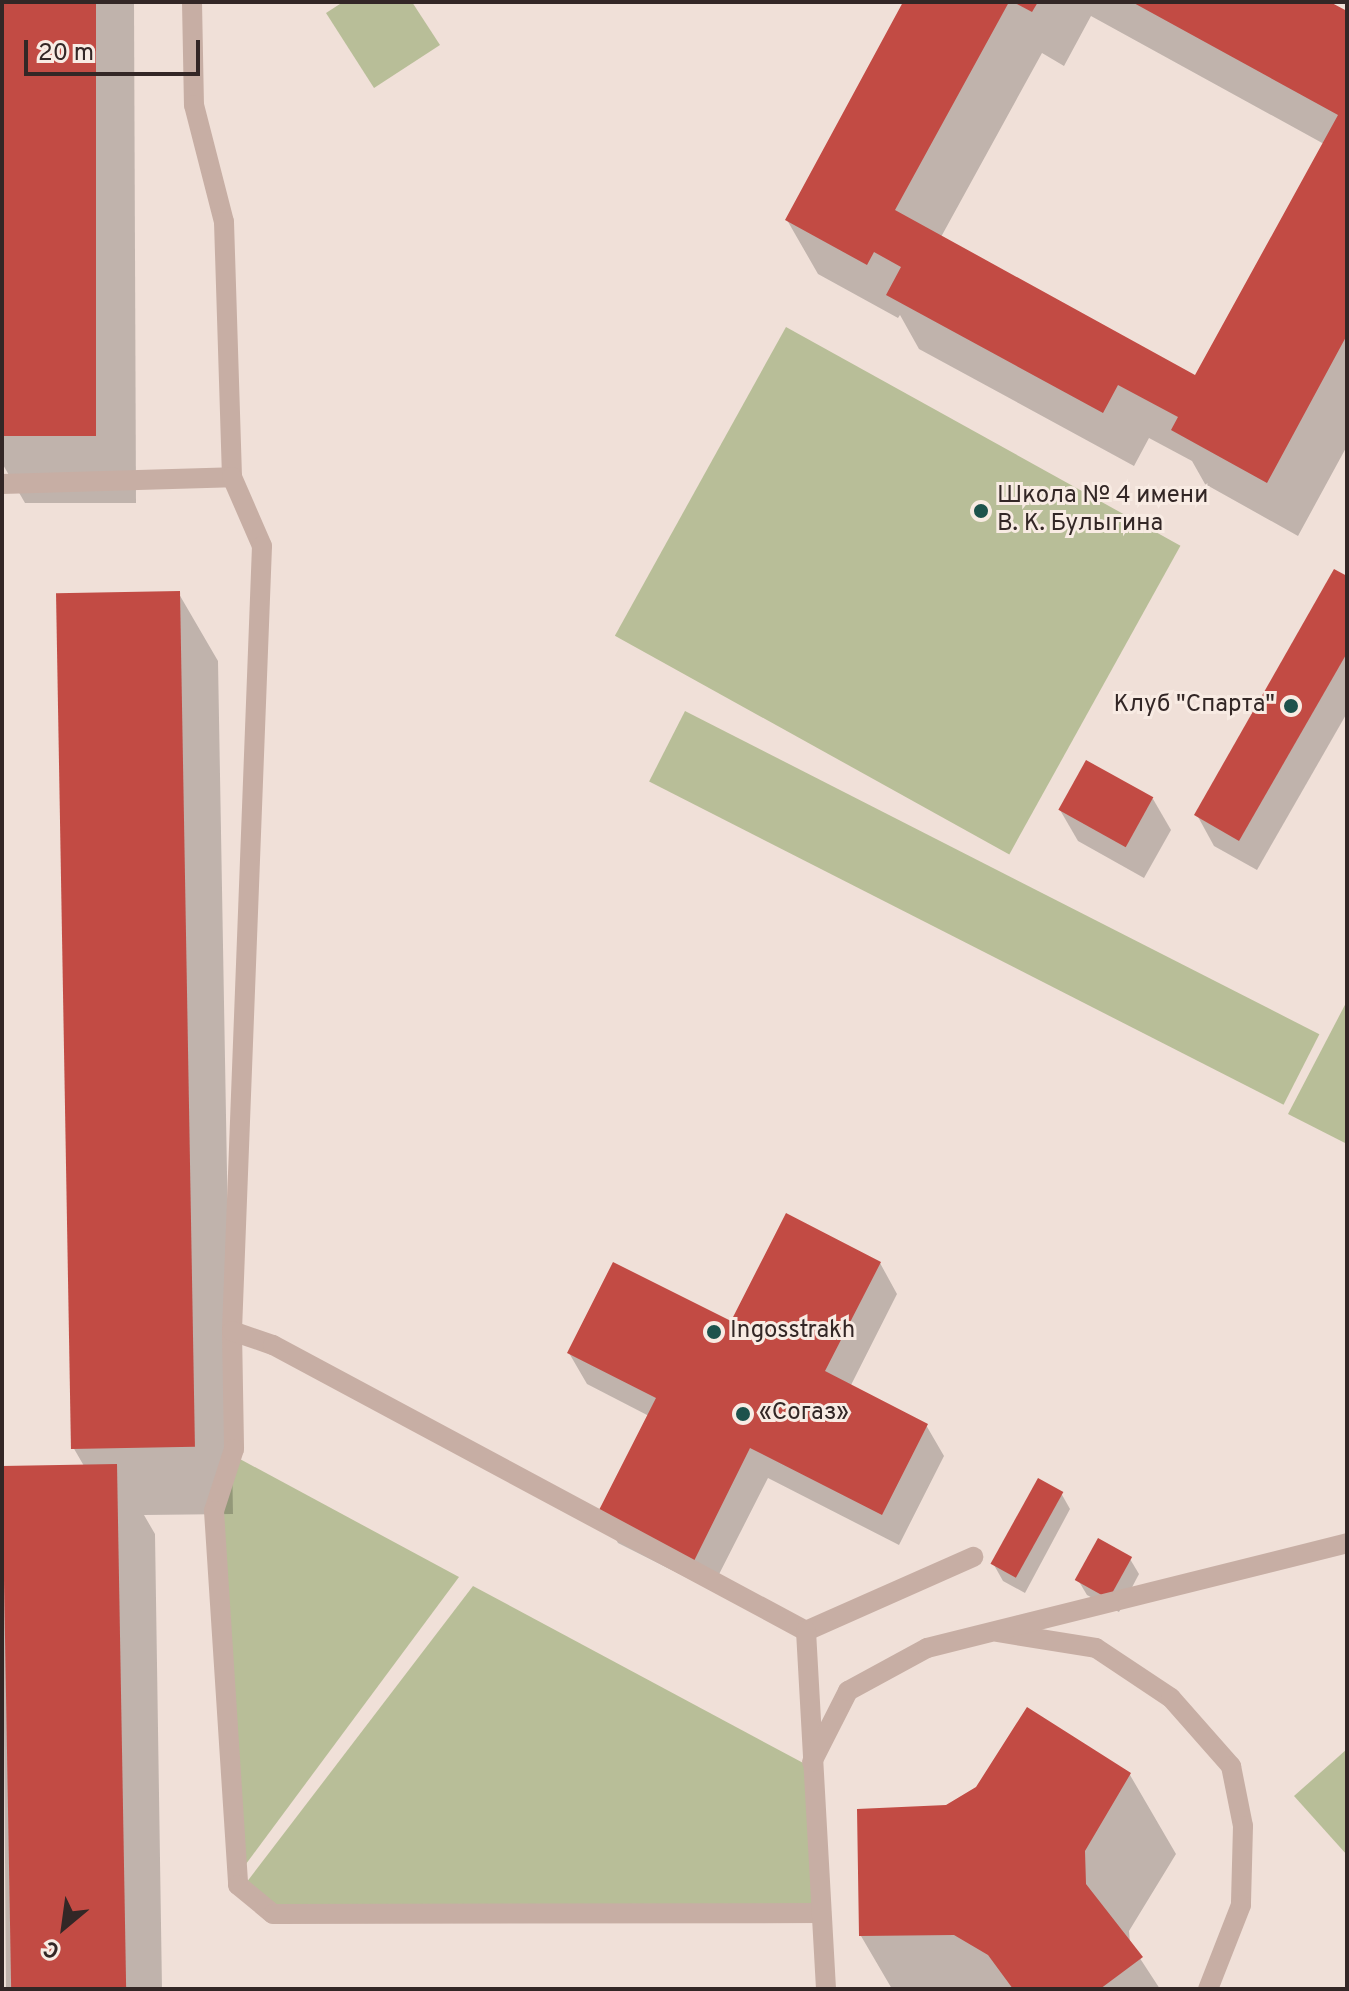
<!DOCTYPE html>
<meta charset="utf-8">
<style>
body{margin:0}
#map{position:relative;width:1349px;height:1991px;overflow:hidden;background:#f0e0d8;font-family:Overpass,sans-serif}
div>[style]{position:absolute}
.green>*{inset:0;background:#b8be98;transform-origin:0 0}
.shadow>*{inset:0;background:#0003}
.building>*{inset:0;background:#c24b44;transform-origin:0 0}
.minor>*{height:20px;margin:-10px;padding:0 10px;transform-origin:10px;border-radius:10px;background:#c7aea4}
.dots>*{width:22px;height:22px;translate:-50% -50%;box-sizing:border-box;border:4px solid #f8ebe3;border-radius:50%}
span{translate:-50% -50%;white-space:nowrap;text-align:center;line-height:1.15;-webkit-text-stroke:6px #f8ebe3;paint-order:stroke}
.poi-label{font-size:24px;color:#332726}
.left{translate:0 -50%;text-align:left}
.right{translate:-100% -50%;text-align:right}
.frame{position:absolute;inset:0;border:4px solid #332726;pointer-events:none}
.north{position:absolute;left:24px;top:1887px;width:80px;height:80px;-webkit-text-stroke:6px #f8ebe3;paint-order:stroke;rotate:209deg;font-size:22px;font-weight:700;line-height:32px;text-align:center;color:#332726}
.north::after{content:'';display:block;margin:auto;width:28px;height:36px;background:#332726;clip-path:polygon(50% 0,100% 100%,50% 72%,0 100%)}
.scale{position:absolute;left:24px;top:40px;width:176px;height:36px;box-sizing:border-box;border:4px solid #332726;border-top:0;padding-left:10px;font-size:24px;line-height:28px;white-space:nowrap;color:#332726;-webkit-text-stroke:6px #f8ebe3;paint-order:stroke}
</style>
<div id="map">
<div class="green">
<i style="clip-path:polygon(343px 2px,412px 2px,440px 45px,374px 88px,326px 13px)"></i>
<i style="left:786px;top:327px;width:451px;height:353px;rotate:29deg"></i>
<i style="left:685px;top:711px;width:712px;height:79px;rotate:27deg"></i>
<i style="clip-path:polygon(1347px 1001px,1347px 1144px,1288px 1114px)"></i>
<i style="clip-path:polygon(238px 1458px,459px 1577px,243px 1868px,221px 1513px)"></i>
<i style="clip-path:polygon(473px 1586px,807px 1765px,815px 1906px,276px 1908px,246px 1883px)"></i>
<i style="clip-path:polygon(1347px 1749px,1347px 1855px,1294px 1796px)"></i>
</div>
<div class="shadow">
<i style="clip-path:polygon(2px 2px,134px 2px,136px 503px,25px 503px,2px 463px)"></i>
<i style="clip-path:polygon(evenodd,905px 2px,1327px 2px,1347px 13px,1347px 446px,1298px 536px,1205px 484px,1192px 461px,1149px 438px,1134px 466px,919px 349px,900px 315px,898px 318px,818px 274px,787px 220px,905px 2px,1091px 16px,1324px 144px,1196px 378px,941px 237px,1042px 53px,1064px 66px,1091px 16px)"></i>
<i style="clip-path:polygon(1347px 579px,1347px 713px,1257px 870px,1214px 846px,1197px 815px)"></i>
<i style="clip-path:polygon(179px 594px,218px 661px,233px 1514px,144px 1515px,155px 1534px,162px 1989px,6px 1989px,2px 1467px,84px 1466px,73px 1447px)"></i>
<i style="clip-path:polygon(1153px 799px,1171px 830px,1144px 878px,1078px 841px,1060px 810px)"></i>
<i style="clip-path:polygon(880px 1263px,897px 1294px,850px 1387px,926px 1425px,944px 1456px,899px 1545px,768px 1478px,711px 1590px,618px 1543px,600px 1512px,649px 1416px,587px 1384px,569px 1353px,732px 1324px)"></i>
<i style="clip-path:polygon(1061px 1493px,1070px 1509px,1025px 1593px,1003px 1581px,994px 1565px)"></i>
<i style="clip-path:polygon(1130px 1559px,1139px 1574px,1119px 1612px,1087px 1595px,1078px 1580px)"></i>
<i style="clip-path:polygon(1130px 1775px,1176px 1854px,1129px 1931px,1130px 1943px,1160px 1989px,892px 1989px,861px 1936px,947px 1807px)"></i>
</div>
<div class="building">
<i style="left:2px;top:2px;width:94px;height:434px"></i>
<i style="clip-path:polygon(903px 2px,1009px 2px,895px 210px,1195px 375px,1338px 115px,1132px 2px,1330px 2px,1347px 11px,1347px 335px,1267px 483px,1171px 430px,1178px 417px,1118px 385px,1103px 413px,886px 295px,901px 267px,874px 252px,867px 265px,785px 220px)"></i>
<i style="clip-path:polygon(1013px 2px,1038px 2px,1032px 12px)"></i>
<i style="clip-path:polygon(1334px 569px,1347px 576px,1347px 653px,1239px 841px,1194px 815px)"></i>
<i style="left:180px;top:591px;width:856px;height:124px;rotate:89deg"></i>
<i style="left:1086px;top:760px;width:77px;height:57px;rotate:29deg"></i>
<i style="clip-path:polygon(786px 1213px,881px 1262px,825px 1371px,928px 1424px,882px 1515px,750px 1448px,694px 1561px,598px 1512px,656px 1398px,567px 1353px,613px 1262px,731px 1321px)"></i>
<i style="left:117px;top:1464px;width:525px;height:115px;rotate:89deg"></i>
<i style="left:1038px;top:1478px;width:29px;height:98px;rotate:29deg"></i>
<i style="left:1098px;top:1538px;width:39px;height:48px;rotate:29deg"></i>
<i style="clip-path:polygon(1027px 1707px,1131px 1773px,1085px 1851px,1086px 1884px,1143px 1957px,1100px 1989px,1013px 1989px,988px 1955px,954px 1935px,859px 1936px,857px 1809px,946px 1805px,976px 1787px)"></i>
</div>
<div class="minor">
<i style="left:192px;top:2px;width:103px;rotate:88.9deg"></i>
<i style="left:194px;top:105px;width:121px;rotate:75.6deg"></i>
<i style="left:224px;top:222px;width:255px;rotate:88.2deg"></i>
<i style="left:2px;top:484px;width:230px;rotate:-1.7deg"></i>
<i style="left:232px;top:477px;width:75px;rotate:66.5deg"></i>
<i style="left:262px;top:546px;width:786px;rotate:92.19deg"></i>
<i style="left:232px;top:1331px;width:118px;rotate:89deg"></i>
<i style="left:234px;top:1449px;width:65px;rotate:107.9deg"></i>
<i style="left:214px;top:1511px;width:375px;rotate:86.3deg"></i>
<i style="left:238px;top:1885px;width:45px;rotate:39.6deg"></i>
<i style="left:273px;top:1914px;width:548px;rotate:-0.1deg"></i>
<i style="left:232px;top:1331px;width:43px;rotate:18.9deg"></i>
<i style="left:273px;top:1345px;width:605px;rotate:28.22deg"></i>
<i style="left:806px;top:1631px;width:183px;rotate:-23.9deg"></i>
<i style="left:806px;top:1631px;width:359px;rotate:86.8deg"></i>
<i style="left:997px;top:1632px;width:100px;rotate:9.2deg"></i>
<i style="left:1096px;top:1648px;width:90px;rotate:33.7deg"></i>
<i style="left:1171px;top:1698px;width:91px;rotate:48.6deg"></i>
<i style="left:1231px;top:1766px;width:61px;rotate:78.7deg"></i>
<i style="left:1243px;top:1826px;width:79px;rotate:91.5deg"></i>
<i style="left:1241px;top:1905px;width:90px;rotate:111.4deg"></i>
<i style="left:812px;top:1762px;width:80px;rotate:-63.1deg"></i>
<i style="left:848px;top:1691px;width:90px;rotate:-28.6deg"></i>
<i style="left:927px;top:1648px;width:433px;rotate:-14deg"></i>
</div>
<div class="dots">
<i style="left:981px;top:511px;background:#1d524c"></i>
<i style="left:1291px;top:706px;background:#1d524c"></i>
<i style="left:714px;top:1332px;background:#1d524c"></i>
<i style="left:743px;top:1414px;background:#1d524c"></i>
</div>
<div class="poi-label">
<span class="left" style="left:997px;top:511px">Школа № 4 имени<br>В. К. Булыгина</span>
<span class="right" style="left:1275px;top:706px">Клуб "Спарта"</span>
<span class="left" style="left:730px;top:1332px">Ingosstrakh</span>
<span class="left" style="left:759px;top:1414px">«Согаз»</span>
</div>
<div class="frame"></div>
<div class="north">С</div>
<div class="scale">20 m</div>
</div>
